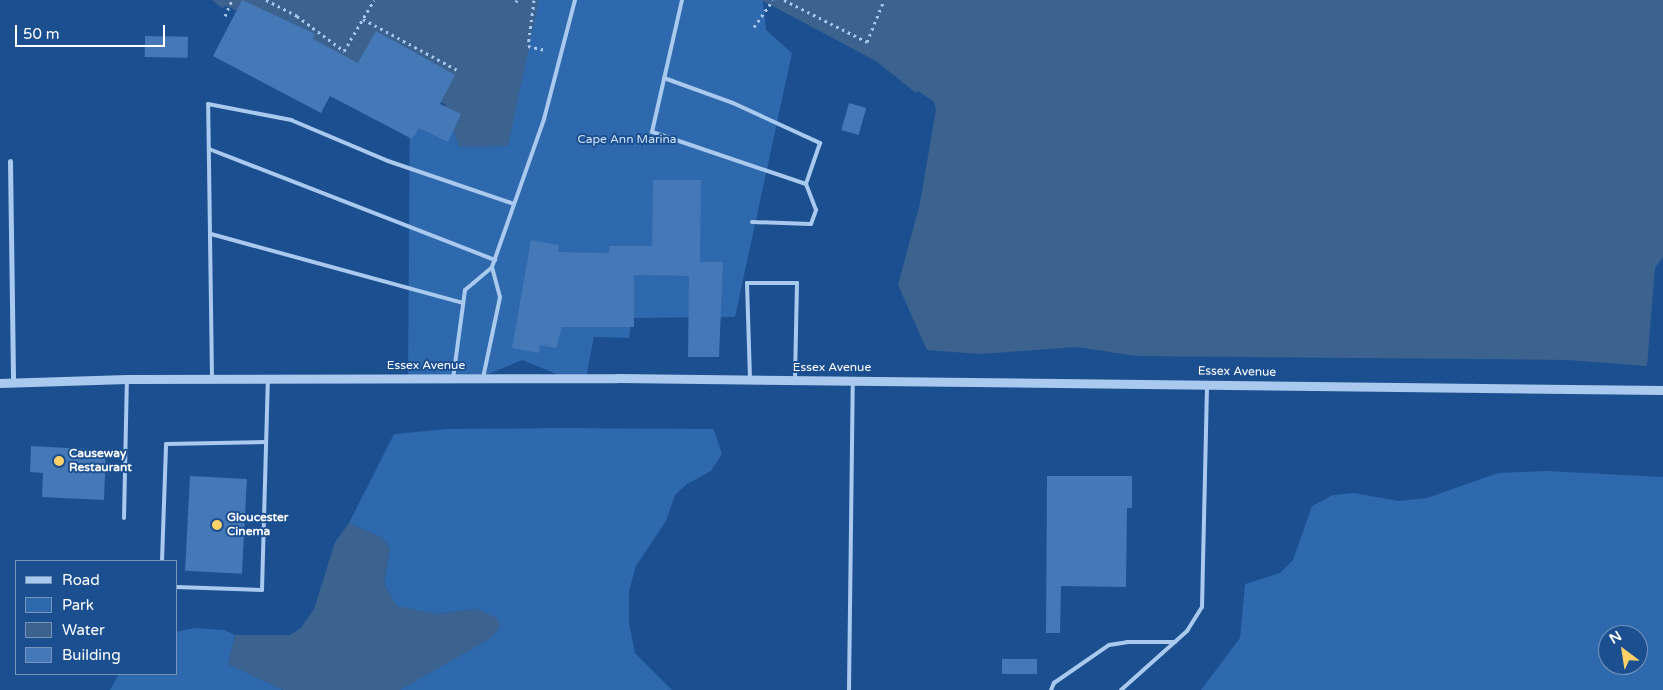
<!DOCTYPE html>
<style>
body{margin:0}
#map{position:relative;width:1663px;height:690px;overflow:hidden;background:#1b4f8f;font-family:"Varela Round",sans-serif}
div>[style]{position:absolute}
.green>*{inset:0;background:#2e69ad}
.water>*{inset:0;background:#3c6290}
.building>*{inset:0;background:#4478b7;transform-origin:0 0}
.path>*{height:3px;margin-top:-1.5px;transform-origin:0;background:repeating-linear-gradient(90deg,#a9c9ee 0 2.5px,transparent 0 6.5px)}
.service>*{height:4px;margin:-2px;padding:0 2px;transform-origin:2px;border-radius:2px;background:#a9c9ee}
.minor>*{height:5px;margin:-2.5px;padding:0 2.5px;transform-origin:2.5px;border-radius:2.5px;background:#a9c9ee}
.tertiary>*{height:9px;margin:-4.5px;padding:0 4.5px;transform-origin:4.5px;border-radius:4.5px;background:#a9c9ee}
.dots>*{width:14px;height:14px;translate:-50% -50%;box-sizing:border-box;border:2px solid #1b4f8f;border-radius:50%}
span{translate:-50% -50%;white-space:nowrap;text-align:center;line-height:1.15;-webkit-text-stroke:4px #1b4f8f;paint-order:stroke}
.park-label{font-size:12px;color:#cfe3fa}
.street-label{font-size:12px;color:#fff}
.poi-label{font-size:12px;color:#fff;font-weight:700}
.left{translate:0 -50%;text-align:left}
.legend{position:absolute;left:15px;top:560px;width:162px;height:115px;box-sizing:border-box;background:#1b4f8f;border:1px solid #7695bc;margin:0;padding:6px 9px;list-style:none;font-size:15px;color:#fff}
.legend li{display:flex;align-items:center;gap:10px;height:25px}
.legend b{width:25px;border:1px solid #7695bc}
.north{position:absolute;left:1598px;top:625px;width:50px;height:50px;box-sizing:border-box;background:#1b4f8f;border:1px solid #7695bc;border-radius:50%;rotate:329deg;font-size:14px;font-weight:700;line-height:20px;text-align:center;color:#fff}
.north::after{content:'';display:block;margin:auto;width:18px;height:22px;background:#ffd166;clip-path:polygon(50% 0,100% 100%,50% 72%,0 100%)}
.scale{position:absolute;left:15px;top:25px;width:150px;height:22px;box-sizing:border-box;border:2px solid #fff;border-top:0;padding-left:6px;font-size:15px;line-height:18px;white-space:nowrap;color:#fff;-webkit-text-stroke:4px #1b4f8f;paint-order:stroke}
</style>
<div id="map">
<div class="green">
<i style="clip-path:polygon(503px 0,763px 0,766px 30px,792px 53px,735px 317px,632px 318px,629px 338px,594px 337px,586px 377px,559px 375px,522px 360px,470px 382px,408px 378px,410px 94px,448px 123px)"></i>
<i style="clip-path:polygon(563px 428px,713px 429px,715px 433px,722px 454px,711px 471px,687px 484px,675px 495px,666px 521px,636px 566px,629px 591px,629px 623px,635px 653px,672px 690px,400px 690px,476px 609px,437px 614px,397px 607px,384px 584px,390px 548px,381px 537px,349px 523px,394px 434px,449px 429px)"></i>
<i style="clip-path:polygon(evenodd,1547px 471px,1663px 477px,1663px 690px,1201px 690px,1240px 638px,1245px 584px,1280px 573px,1293px 560px,1312px 506px,1333px 495px,1354px 493px,1399px 501px,1427px 498px,1498px 473px,1547px 471px,1608px 635px,1638px 635px,1638px 665px,1608px 665px,1608px 635px)"></i>
<i style="clip-path:polygon(195px 628px,224px 630px,235px 635px,228px 664px,283px 690px,110px 690px,119px 674px,176px 674px,176px 632px)"></i>
</div>
<div class="water">
<i style="clip-path:polygon(212px 0,539px 0,508px 146px,459px 147px,445px 104px,226px 6px,222px 8px)"></i>
<i style="clip-path:polygon(761px 0,1663px 0,1663px 257px,1655px 268px,1647px 366px,1568px 360px,1136px 356px,1077px 347px,980px 354px,927px 350px,898px 285px,920px 203px,936px 109px,934px 102px,918px 91px,916px 93px,876px 61px)"></i>
<i style="clip-path:polygon(349px 523px,381px 537px,390px 548px,384px 584px,397px 606px,437px 614px,476px 609px,497px 618px,500px 627px,491px 638px,400px 690px,283px 690px,228px 664px,235px 635px,290px 635px,301px 628px,314px 609px,335px 542px)"></i>
</div>
<div class="building">
<i style="clip-path:polygon(242px 0,315px 34px,313px 39px,358px 63px,376px 31px,455px 75px,440px 104px,461px 114px,448px 142px,419px 128px,412px 139px,330px 96px,321px 113px,213px 56px)"></i>
<i style="left:145px;top:36px;width:43px;height:21px;rotate:1deg"></i>
<i style="left:849px;top:103px;width:18px;height:28px;rotate:16deg"></i>
<i style="clip-path:polygon(653px 180px,701px 180px,700px 262px,723px 262px,719px 357px,688px 357px,689px 276px,634px 275px,634px 327px,562px 327px,556px 348px,540px 345px,539px 353px,512px 348px,531px 240px,559px 245px,558px 252px,609px 253px,609px 246px,652px 246px)"></i>
<i style="clip-path:polygon(31px 446px,106px 450px,104px 500px,42px 497px,43px 473px,30px 472px)"></i>
<i style="left:190px;top:476px;width:57px;height:95px;rotate:3deg"></i>
<i style="clip-path:polygon(1047px 476px,1132px 476px,1132px 508px,1127px 508px,1126px 587px,1061px 586px,1060px 633px,1046px 633px)"></i>
<i style="left:1002px;top:659px;width:35px;height:15px"></i>
</div>
<div class="path">
<i style="left:266px;top:0;width:35px;rotate:27deg"></i>
<i style="left:297px;top:16px;width:59px;rotate:36.7deg"></i>
<i style="left:344px;top:51px;width:59px;rotate:-59.5deg"></i>
<i style="left:534px;top:0;width:46px;rotate:97.4deg"></i>
<i style="left:528px;top:46px;width:18px;rotate:13deg"></i>
<i style="left:784px;top:0;width:93px;rotate:26.8deg"></i>
<i style="left:867px;top:42px;width:45px;rotate:-68deg"></i>
<i style="left:516px;top:2px;width:2px;rotate:-63deg"></i>
<i style="left:225px;top:16px;width:17px;rotate:-66deg"></i>
<i style="left:363px;top:19px;width:109px;rotate:28.4deg"></i>
<i style="left:754px;top:27px;width:33px;rotate:-55deg"></i>
</div>
<div class="service">
<i style="left:664px;top:78px;width:73px;rotate:19.9deg"></i>
<i style="left:733px;top:103px;width:96px;rotate:24.7deg"></i>
<i style="left:820px;top:143px;width:43px;rotate:108.9deg"></i>
<i style="left:806px;top:184px;width:163px;rotate:-161.3deg"></i>
<i style="left:652px;top:132px;width:135px;rotate:-77.2deg"></i>
<i style="left:209px;top:149px;width:307px;rotate:21.2deg"></i>
<i style="left:752px;top:222px;width:59px;rotate:1.9deg"></i>
<i style="left:811px;top:224px;width:15px;rotate:-70deg"></i>
<i style="left:816px;top:210px;width:28px;rotate:-111deg"></i>
<i style="left:211px;top:234px;width:261px;rotate:15.3deg"></i>
<i style="left:212px;top:378px;width:274px;rotate:-90.8deg"></i>
<i style="left:208px;top:104px;width:85px;rotate:10.9deg"></i>
<i style="left:291px;top:120px;width:105px;rotate:22.9deg"></i>
<i style="left:388px;top:161px;width:133px;rotate:18.8deg"></i>
<i style="left:483px;top:378px;width:83px;rotate:-78.1deg"></i>
<i style="left:500px;top:297px;width:31px;rotate:-105deg"></i>
<i style="left:453px;top:379px;width:90px;rotate:-82.3deg"></i>
<i style="left:465px;top:290px;width:35px;rotate:-40deg"></i>
<i style="left:492px;top:267px;width:157px;rotate:-70.6deg"></i>
<i style="left:544px;top:119px;width:123px;rotate:-75.4deg"></i>
<i style="left:750px;top:379px;width:96px;rotate:-91.8deg"></i>
<i style="left:747px;top:283px;width:50px"></i>
<i style="left:797px;top:283px;width:97px;rotate:91.2deg"></i>
<i style="left:124px;top:518px;width:139px;rotate:-88.8deg"></i>
<i style="left:162px;top:561px;width:117px;rotate:-88deg"></i>
<i style="left:166px;top:444px;width:100px;rotate:-1.1deg"></i>
<i style="left:176px;top:587px;width:86px;rotate:2deg"></i>
<i style="left:262px;top:590px;width:211px;rotate:-88.4deg"></i>
<i style="left:849px;top:690px;width:309px;rotate:-89.3deg"></i>
<i style="left:1051px;top:690px;width:8px;rotate:-67deg"></i>
<i style="left:1054px;top:683px;width:67px;rotate:-34.6deg"></i>
<i style="left:1109px;top:645px;width:18px;rotate:-9deg"></i>
<i style="left:1127px;top:642px;width:48px"></i>
<i style="left:1121px;top:690px;width:89px;rotate:-41.8deg"></i>
<i style="left:1187px;top:631px;width:28px;rotate:-58deg"></i>
<i style="left:1202px;top:607px;width:221px;rotate:-88.7deg"></i>
</div>
<div class="minor">
<i style="left:10px;top:161px;width:221px;rotate:89.2deg"></i>
</div>
<div class="tertiary">
<i style="left:0;top:383px;width:127px;rotate:-1.8deg"></i>
<i style="left:127px;top:379px;width:490px;rotate:-0.1deg"></i>
<i style="left:617px;top:378px;width:1046px;rotate:0.66deg"></i>
</div>
<div class="dots">
<i style="left:59px;top:461px;background:#ffd166"></i>
<i style="left:217px;top:525px;background:#ffd166"></i>
</div>
<div class="park-label">
<span style="left:627px;top:140px">Cape Ann Marina</span>
</div>
<div class="street-label">
<span style="left:426px;top:366px">Essex Avenue</span>
<span style="left:832px;top:368px">Essex Avenue</span>
<span style="left:1237px;top:372px;rotate:1deg">Essex Avenue</span>
</div>
<div class="poi-label">
<span class="left" style="left:69px;top:461px">Causeway<br>Restaurant</span>
<span class="left" style="left:227px;top:525px">Gloucester<br>Cinema</span>
</div>
<ul class="legend">
<li><b style="height:6px;background:#a9c9ee"></b>Road</li>
<li><b style="height:14px;background:#2e69ad"></b>Park</li>
<li><b style="height:14px;background:#3c6290"></b>Water</li>
<li><b style="height:14px;background:#4478b7"></b>Building</li>
</ul>
<div class="north">N</div>
<div class="scale">50 m</div>
</div>
